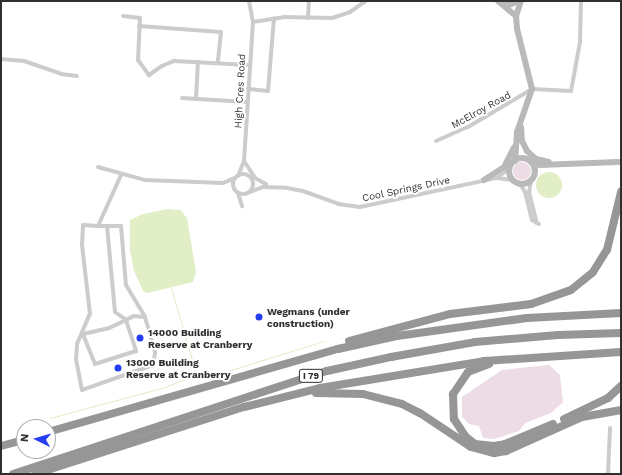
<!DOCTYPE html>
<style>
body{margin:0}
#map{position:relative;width:622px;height:475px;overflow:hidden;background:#fff;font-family:"Work Sans",sans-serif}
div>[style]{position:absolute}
.green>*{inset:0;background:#eddbe6}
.round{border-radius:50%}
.water>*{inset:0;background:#e1eec6}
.stream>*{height:1px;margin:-0.5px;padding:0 0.5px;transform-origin:0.5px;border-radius:0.5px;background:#e1eec6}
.street>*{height:4px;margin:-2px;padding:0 2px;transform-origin:2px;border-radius:2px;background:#ccc}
.street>.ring{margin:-2px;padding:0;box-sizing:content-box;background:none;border:4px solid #ccc;border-radius:50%}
.secondary>*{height:6px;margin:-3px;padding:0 3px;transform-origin:3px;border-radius:3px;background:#b9b9b9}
.secondary>.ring{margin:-3px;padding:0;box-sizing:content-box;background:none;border:6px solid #b9b9b9;border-radius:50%}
.highway>*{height:8px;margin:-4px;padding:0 4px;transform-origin:4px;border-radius:4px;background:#969696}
.dots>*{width:11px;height:11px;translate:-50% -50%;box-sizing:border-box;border:2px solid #fff;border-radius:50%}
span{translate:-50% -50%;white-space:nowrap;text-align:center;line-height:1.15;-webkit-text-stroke:4px #fff;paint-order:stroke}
.shield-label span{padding:1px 3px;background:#fff;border:1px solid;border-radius:3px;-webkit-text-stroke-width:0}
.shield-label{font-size:9px;color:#2f2f2f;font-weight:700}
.street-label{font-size:10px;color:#2f2f2f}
.poi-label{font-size:10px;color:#2f2f2f;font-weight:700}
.left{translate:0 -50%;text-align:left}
.frame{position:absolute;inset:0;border:2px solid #2f2f2f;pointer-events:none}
.north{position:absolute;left:16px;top:419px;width:40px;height:40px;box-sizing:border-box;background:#fff;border:1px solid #acacac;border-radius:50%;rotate:275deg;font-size:11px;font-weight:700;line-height:16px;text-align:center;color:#2f2f2f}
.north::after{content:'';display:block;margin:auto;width:14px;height:18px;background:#243df2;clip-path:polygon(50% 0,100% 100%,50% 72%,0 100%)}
</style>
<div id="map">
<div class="green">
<i class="round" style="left:513px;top:162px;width:18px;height:18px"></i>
<i style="clip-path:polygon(549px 365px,560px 375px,563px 402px,551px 413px,525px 423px,519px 431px,494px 439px,483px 438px,479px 426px,469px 424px,462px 417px,462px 397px,502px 370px)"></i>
</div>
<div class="water">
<i class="round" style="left:536px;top:172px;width:26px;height:26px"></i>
<i style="clip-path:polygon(168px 209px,180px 210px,187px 218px,196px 272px,193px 282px,148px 293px,143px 291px,134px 271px,130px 250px,130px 220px,143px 214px)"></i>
</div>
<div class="stream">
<i style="left:182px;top:380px;width:40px;rotate:-10deg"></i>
<i style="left:221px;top:373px;width:108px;rotate:-17.3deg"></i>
<i style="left:50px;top:418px;width:119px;rotate:-15.1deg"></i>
<i style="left:165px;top:387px;width:21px;rotate:-23deg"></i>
<i style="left:184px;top:379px;width:14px;rotate:-39deg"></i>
<i style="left:195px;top:370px;width:85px;rotate:-106.3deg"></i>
</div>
<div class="street">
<i style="left:123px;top:16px;width:17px;rotate:7deg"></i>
<i style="left:140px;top:18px;width:42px;rotate:92.7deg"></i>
<i style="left:138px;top:60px;width:19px;rotate:54deg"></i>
<i style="left:149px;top:75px;width:16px;rotate:-35deg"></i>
<i style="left:162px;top:66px;width:13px;rotate:-23deg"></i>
<i style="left:174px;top:61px;width:75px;rotate:3.1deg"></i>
<i style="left:308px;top:18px;width:17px;rotate:-87deg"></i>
<i style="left:253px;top:22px;width:31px;rotate:-9deg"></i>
<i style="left:284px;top:17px;width:48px;rotate:1.2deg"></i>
<i style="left:332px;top:18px;width:19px;rotate:-18deg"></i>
<i style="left:350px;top:12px;width:19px;rotate:-35deg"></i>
<i style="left:139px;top:26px;width:82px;rotate:4.2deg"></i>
<i style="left:221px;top:32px;width:31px;rotate:96deg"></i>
<i style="left:1px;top:59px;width:23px;rotate:5deg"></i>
<i style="left:24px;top:61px;width:39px;rotate:19deg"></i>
<i style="left:61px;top:74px;width:16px;rotate:7deg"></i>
<i style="left:248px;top:89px;width:20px;rotate:6deg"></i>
<i style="left:268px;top:91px;width:73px;rotate:-85.3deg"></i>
<i style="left:182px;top:98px;width:65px;rotate:3.5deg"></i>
<i style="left:196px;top:99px;width:37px;rotate:-87deg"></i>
<i style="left:436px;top:141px;width:35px;rotate:-24deg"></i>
<i style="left:468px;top:127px;width:74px;rotate:-30.7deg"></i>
<i style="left:532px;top:89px;width:39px;rotate:3deg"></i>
<i style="left:571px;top:91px;width:50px;rotate:-79.6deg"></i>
<i style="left:580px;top:42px;width:41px;rotate:-88.6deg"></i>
<i style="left:244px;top:161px;width:20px;rotate:57deg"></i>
<i style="left:255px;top:178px;width:13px;rotate:29deg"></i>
<i style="left:98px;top:167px;width:49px;rotate:15.5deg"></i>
<i style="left:145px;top:180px;width:78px;rotate:2.2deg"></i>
<i style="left:223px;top:183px;width:13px;rotate:-23deg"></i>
<i class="ring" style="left:233px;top:174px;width:16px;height:16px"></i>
<i style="left:238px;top:176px;width:16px;rotate:-68deg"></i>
<i style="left:244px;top:161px;width:139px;rotate:-86.3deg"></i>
<i style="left:253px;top:22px;width:21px;rotate:-101deg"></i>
<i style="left:498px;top:177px;width:15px;rotate:-37deg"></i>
<i style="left:531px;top:180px;width:12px;rotate:99deg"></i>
<i style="left:529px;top:192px;width:32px;rotate:76deg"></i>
<i style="left:520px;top:184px;width:9px;rotate:58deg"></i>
<i style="left:525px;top:192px;width:29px;rotate:76deg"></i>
<i style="left:532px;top:220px;width:8px;rotate:30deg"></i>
<i style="left:250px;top:192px;width:14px;rotate:-21deg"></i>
<i style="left:263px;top:187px;width:24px;rotate:2deg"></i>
<i style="left:287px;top:188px;width:16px;rotate:11deg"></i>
<i style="left:303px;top:191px;width:37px;rotate:20deg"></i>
<i style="left:338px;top:204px;width:22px;rotate:8deg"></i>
<i style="left:360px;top:207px;width:140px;rotate:-12deg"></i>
<i style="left:497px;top:178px;width:15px;rotate:8deg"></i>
<i style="left:238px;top:193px;width:14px;rotate:73deg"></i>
<i style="left:98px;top:226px;width:23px"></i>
<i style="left:121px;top:226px;width:59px;rotate:85.2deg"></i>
<i style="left:126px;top:285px;width:37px;rotate:59deg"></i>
<i style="left:107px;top:226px;width:86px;rotate:84.7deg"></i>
<i style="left:115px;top:312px;width:14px;rotate:36deg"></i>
<i style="left:126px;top:320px;width:33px;rotate:72deg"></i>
<i style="left:136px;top:351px;width:43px;rotate:162.4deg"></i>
<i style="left:95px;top:364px;width:32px;rotate:-112deg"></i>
<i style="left:83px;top:334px;width:27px;rotate:-13deg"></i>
<i style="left:109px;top:328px;width:14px;rotate:-25deg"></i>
<i style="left:122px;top:322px;width:13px;rotate:-27deg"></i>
<i style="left:134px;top:316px;width:11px;rotate:5deg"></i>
<i style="left:145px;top:317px;width:37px;rotate:74deg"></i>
<i style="left:155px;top:353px;width:12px;rotate:99deg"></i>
<i style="left:153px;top:365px;width:75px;rotate:160.6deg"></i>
<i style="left:82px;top:390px;width:31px;rotate:-101deg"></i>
<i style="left:76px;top:360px;width:16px;rotate:-86deg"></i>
<i style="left:77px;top:344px;width:33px;rotate:-67deg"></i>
<i style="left:90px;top:314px;width:69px;rotate:-96.6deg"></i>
<i style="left:82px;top:245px;width:20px;rotate:-87deg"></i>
<i style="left:83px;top:225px;width:15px;rotate:4deg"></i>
<i style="left:98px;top:226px;width:56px;rotate:-65.7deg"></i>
<i style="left:608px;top:474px;width:46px;rotate:-87.5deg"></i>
</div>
<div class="secondary">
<i style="left:498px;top:1px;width:23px;rotate:40deg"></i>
<i style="left:499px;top:2px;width:10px;rotate:17deg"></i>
<i style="left:509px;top:5px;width:10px;rotate:-24deg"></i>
<i style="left:521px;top:127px;width:14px;rotate:86deg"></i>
<i style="left:522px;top:141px;width:11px;rotate:63deg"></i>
<i style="left:527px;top:151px;width:12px;rotate:42deg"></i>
<i style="left:536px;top:159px;width:13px;rotate:13deg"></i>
<i class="ring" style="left:509px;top:158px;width:20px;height:20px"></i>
<i style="left:515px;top:161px;width:29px;rotate:-86deg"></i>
<i style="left:517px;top:132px;width:46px;rotate:-70.8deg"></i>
<i style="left:532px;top:89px;width:62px;rotate:-104deg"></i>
<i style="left:517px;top:29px;width:13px;rotate:-94deg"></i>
<i style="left:516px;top:16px;width:16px;rotate:-72deg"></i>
<i style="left:531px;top:162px;width:9px;rotate:18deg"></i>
<i style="left:540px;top:165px;width:78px;rotate:-2.2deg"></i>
<i style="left:484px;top:180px;width:24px;rotate:-33deg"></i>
<i style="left:504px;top:167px;width:22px;rotate:-63deg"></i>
</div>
<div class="highway">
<i style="left:349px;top:341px;width:105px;rotate:-15deg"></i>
<i style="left:450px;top:314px;width:82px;rotate:-7deg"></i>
<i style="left:531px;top:304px;width:42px;rotate:-19.3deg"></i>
<i style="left:571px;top:290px;width:28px;rotate:-39deg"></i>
<i style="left:593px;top:272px;width:26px;rotate:-58deg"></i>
<i style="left:607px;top:250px;width:60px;rotate:-76.4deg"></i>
<i style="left:489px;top:364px;width:22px;rotate:159deg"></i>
<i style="left:468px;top:372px;width:27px;rotate:124deg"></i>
<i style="left:453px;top:394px;width:25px;rotate:88deg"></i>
<i style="left:454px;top:419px;width:20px;rotate:57deg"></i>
<i style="left:465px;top:436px;width:13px;rotate:39deg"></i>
<i style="left:475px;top:444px;width:19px;rotate:6deg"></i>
<i style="left:494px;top:446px;width:11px;rotate:-10deg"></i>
<i style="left:505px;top:444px;width:52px;rotate:-22.6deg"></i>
<i style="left:316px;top:393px;width:47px;rotate:1.2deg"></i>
<i style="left:363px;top:394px;width:40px;rotate:14.4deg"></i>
<i style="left:402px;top:404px;width:20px;rotate:27deg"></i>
<i style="left:420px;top:413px;width:61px;rotate:33.7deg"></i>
<i style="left:471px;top:447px;width:24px;rotate:15deg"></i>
<i style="left:494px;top:453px;width:12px;rotate:-9deg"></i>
<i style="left:506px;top:451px;width:83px;rotate:-24.1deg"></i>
<i style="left:582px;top:417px;width:40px;rotate:-10deg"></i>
<i style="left:564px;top:419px;width:49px;rotate:-25.5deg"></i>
<i style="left:608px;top:398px;width:18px;rotate:-43deg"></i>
<i style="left:48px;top:432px;width:302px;rotate:-16deg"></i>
<i style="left:338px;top:349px;width:60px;rotate:-12.4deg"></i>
<i style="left:397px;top:336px;width:131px;rotate:-7.9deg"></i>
<i style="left:527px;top:318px;width:94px;rotate:-3deg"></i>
<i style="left:1px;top:446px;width:24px;rotate:-15deg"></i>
<i style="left:13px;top:474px;width:330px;rotate:-18.2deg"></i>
<i style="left:327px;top:371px;width:66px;rotate:-12.3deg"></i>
<i style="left:391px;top:357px;width:85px;rotate:-10.1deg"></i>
<i style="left:475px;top:342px;width:83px;rotate:-4.8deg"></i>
<i style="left:558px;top:335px;width:63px;rotate:-1.8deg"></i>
<i style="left:35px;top:474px;width:219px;rotate:-17.8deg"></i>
<i style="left:244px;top:407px;width:78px;rotate:-14deg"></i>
<i style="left:320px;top:388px;width:166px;rotate:-9.3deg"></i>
<i style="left:484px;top:361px;width:137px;rotate:-3.8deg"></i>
</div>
<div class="dots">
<i style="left:259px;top:317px;background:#243df2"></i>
<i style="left:140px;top:338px;background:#243df2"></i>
<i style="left:118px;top:368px;background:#243df2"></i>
</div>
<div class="shield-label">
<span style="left:311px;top:376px">I 79</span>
</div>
<div class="street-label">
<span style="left:240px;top:91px;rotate:-87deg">High Cres Road</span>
<span style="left:481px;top:110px;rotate:-29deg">McElroy Road</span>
<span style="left:406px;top:189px;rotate:-12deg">Cool Springs Drive</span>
</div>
<div class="poi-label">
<span class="left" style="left:267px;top:317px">Wegmans (under<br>construction)</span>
<span class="left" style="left:148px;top:338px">14000 Building<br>Reserve at Cranberry</span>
<span class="left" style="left:126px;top:368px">13000 Building<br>Reserve at Cranberry</span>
</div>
<div class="frame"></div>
<div class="north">N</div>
</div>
